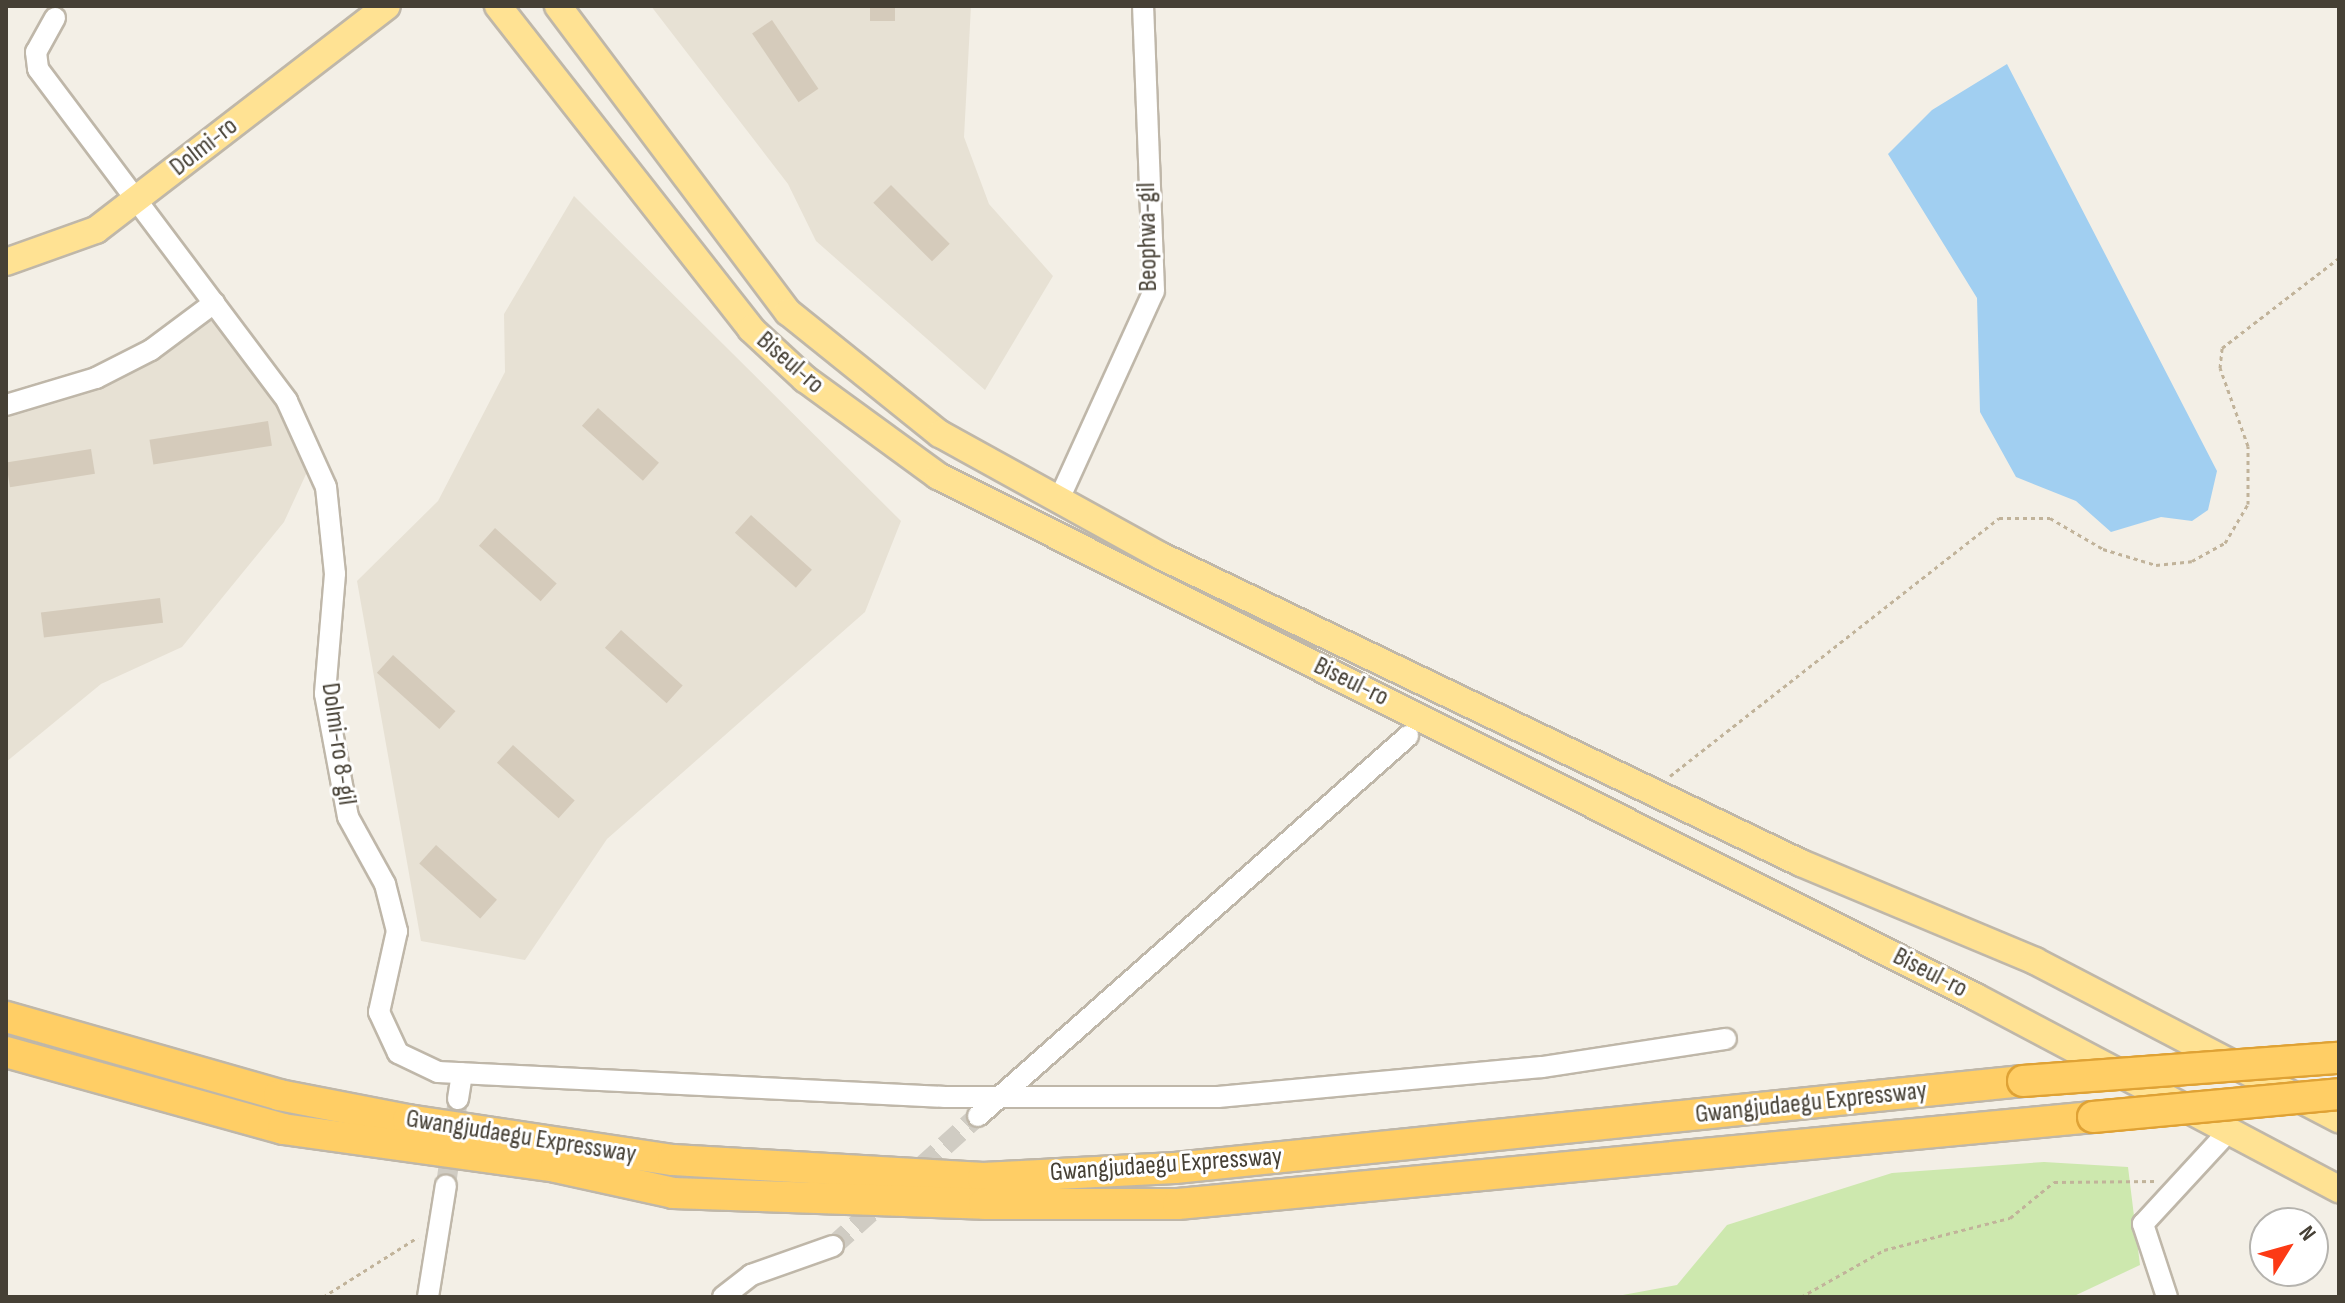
<!DOCTYPE html>
<style>
body{margin:0}
#map{position:relative;width:2345px;height:1303px;overflow:hidden;background:#f3efe6;font-family:"Sofia Sans Condensed",sans-serif}
div>[style]{position:absolute}
.residential>*{inset:0;background:#e7e1d4}
.green>*{inset:0;background:#cde8ae}
.water>*{inset:0;background:#a1cff1}
.building>*{inset:0;background:#d5cbbb;transform-origin:0 0}
.minor-tunnel>*{height:20px;margin-top:-10px;transform-origin:0;background:repeating-linear-gradient(90deg,#d0ccc3 0 20px,transparent 0 30px)}
.path>*{height:3px;margin-top:-1.5px;transform-origin:0;background:repeating-linear-gradient(90deg,#c1b39a 0 4px,transparent 0 8px)}
.roads{filter:drop-shadow(2px 0 #bfb7a9) drop-shadow(-2px 0 #bfb7a9) drop-shadow(0 2px #bfb7a9) drop-shadow(0 -2px #bfb7a9)}
.minor>*{height:20px;margin:-10px;padding:0 10px;transform-origin:10px;border-radius:10px;background:#fff}
.major>*{height:26px;margin:-13px;padding:0 13px;transform-origin:13px;border-radius:13px;background:#ffe293}
.highway>*{height:30px;margin:-15px;padding:0 15px;transform-origin:15px;border-radius:15px;background:#ffce65}
.bridges{filter:drop-shadow(2px 0 #dfa235) drop-shadow(-2px 0 #dfa235) drop-shadow(0 2px #dfa235) drop-shadow(0 -2px #dfa235)}
.highway-bridge>*{height:30px;margin:-15px;padding:0 15px;transform-origin:15px;border-radius:15px;background:#ffce65}
span{translate:-50% -50%;white-space:nowrap;text-align:center;line-height:1.15;-webkit-text-stroke:6px #fff;paint-order:stroke}
.street-label{font-size:26px;color:#464035}
.frame{position:absolute;inset:0;border:8px solid #464035;pointer-events:none}
.north{position:absolute;left:2249px;top:1207px;width:80px;height:80px;box-sizing:border-box;background:#fff;border:2px solid #b5b3ae;border-radius:50%;rotate:53deg;font-size:22px;font-weight:700;line-height:32px;text-align:center;color:#464035}
.north::after{content:'';display:block;margin:auto;width:28px;height:36px;background:#fc3a15;clip-path:polygon(50% 0,100% 100%,50% 72%,0 100%)}
</style>
<div id="map">
<div class="residential">
<i style="clip-path:polygon(651px 6px,971px 6px,964px 137px,989px 204px,1053px 276px,985px 390px,816px 241px,788px 184px)"></i>
<i style="clip-path:polygon(574px 196px,901px 521px,865px 612px,607px 839px,525px 960px,421px 941px,357px 581px,438px 501px,505px 372px,504px 314px)"></i>
<i style="clip-path:polygon(214px 303px,313px 459px,284px 522px,182px 647px,101px 684px,6px 762px,6px 405px,96px 377px)"></i>
</div>
<div class="green">
<i style="clip-path:polygon(2044px 1162px,2128px 1167px,2140px 1265px,2072px 1297px,1612px 1297px,1677px 1285px,1727px 1225px,1892px 1173px)"></i>
</div>
<div class="water">
<i style="clip-path:polygon(2007px 64px,2217px 471px,2208px 510px,2192px 521px,2161px 517px,2111px 532px,2076px 501px,2016px 477px,1980px 412px,1977px 298px,1888px 154px,1932px 110px)"></i>
</div>
<div class="building">
<i style="left:870px;top:6px;width:25px;height:15px"></i>
<i style="left:772px;top:20px;width:83px;height:24px;rotate:56deg"></i>
<i style="left:891px;top:185px;width:83px;height:25px;rotate:45deg"></i>
<i style="left:598px;top:408px;width:82px;height:24px;rotate:42deg"></i>
<i style="left:268px;top:421px;width:25px;height:120px;rotate:81deg"></i>
<i style="left:91px;top:449px;width:25px;height:86px;rotate:81deg"></i>
<i style="left:751px;top:515px;width:82px;height:24px;rotate:42deg"></i>
<i style="left:495px;top:528px;width:83px;height:24px;rotate:42deg"></i>
<i style="left:160px;top:598px;width:25px;height:120px;rotate:83deg"></i>
<i style="left:621px;top:630px;width:83px;height:24px;rotate:42deg"></i>
<i style="left:393px;top:655px;width:84px;height:24px;rotate:42deg"></i>
<i style="left:513px;top:745px;width:83px;height:24px;rotate:42deg"></i>
<i style="left:436px;top:845px;width:82px;height:25px;rotate:42deg"></i>
</div>
<div class="minor-tunnel">
<i style="left:446px;top:1185px;width:87px;rotate:-82.1deg"></i>
<i style="left:833px;top:1246px;width:195px;rotate:-41.9deg"></i>
</div>
<div class="path">
<i style="left:1670px;top:776px;width:418px;rotate:-38.1deg"></i>
<i style="left:1999px;top:518px;width:51px"></i>
<i style="left:2050px;top:518px;width:61px;rotate:30.3deg"></i>
<i style="left:2103px;top:549px;width:55px;rotate:16.8deg"></i>
<i style="left:2156px;top:565px;width:36px;rotate:-6deg"></i>
<i style="left:2192px;top:561px;width:38px;rotate:-29deg"></i>
<i style="left:2225px;top:543px;width:45px;rotate:-59.5deg"></i>
<i style="left:2248px;top:504px;width:58px;rotate:-90deg"></i>
<i style="left:2248px;top:446px;width:83px;rotate:-109.7deg"></i>
<i style="left:2220px;top:368px;width:20px;rotate:-84deg"></i>
<i style="left:2222px;top:348px;width:148px;rotate:-37.6deg"></i>
<i style="left:323px;top:1297px;width:112px;rotate:-32.3deg"></i>
<i style="left:1801px;top:1297px;width:95px;rotate:-29.5deg"></i>
<i style="left:1884px;top:1250px;width:130px;rotate:-14.3deg"></i>
<i style="left:2010px;top:1218px;width:57px;rotate:-39.3deg"></i>
<i style="left:2054px;top:1182px;width:102px;rotate:-0.6deg"></i>
</div>
<div class="roads">
<div class="minor">
<i style="left:55px;top:18px;width:39px;rotate:119deg"></i>
<i style="left:36px;top:52px;width:17px;rotate:83deg"></i>
<i style="left:38px;top:69px;width:415px;rotate:53.1deg"></i>
<i style="left:287px;top:401px;width:94px;rotate:65.6deg"></i>
<i style="left:326px;top:487px;width:87px;rotate:84.1deg"></i>
<i style="left:335px;top:574px;width:120px;rotate:94.8deg"></i>
<i style="left:325px;top:694px;width:125px;rotate:79.4deg"></i>
<i style="left:348px;top:817px;width:77px;rotate:61.1deg"></i>
<i style="left:385px;top:884px;width:49px;rotate:75.7deg"></i>
<i style="left:397px;top:931px;width:83px;rotate:102.5deg"></i>
<i style="left:379px;top:1012px;width:45px;rotate:65.1deg"></i>
<i style="left:398px;top:1053px;width:44px;rotate:25.4deg"></i>
<i style="left:438px;top:1072px;width:508px;rotate:2.82deg"></i>
<i style="left:945px;top:1097px;width:273px"></i>
<i style="left:1218px;top:1097px;width:325px;rotate:-5.3deg"></i>
<i style="left:1542px;top:1067px;width:186px;rotate:-8.7deg"></i>
<i style="left:6px;top:405px;width:94px;rotate:-16.7deg"></i>
<i style="left:96px;top:378px;width:62px;rotate:-27deg"></i>
<i style="left:151px;top:350px;width:79px;rotate:-36.7deg"></i>
<i style="left:1060px;top:497px;width:226px;rotate:-65.5deg"></i>
<i style="left:1154px;top:291px;width:285px;rotate:-92.2deg"></i>
<i style="left:458px;top:1099px;width:26px;rotate:-81deg"></i>
<i style="left:978px;top:1116px;width:574px;rotate:-41.47deg"></i>
<i style="left:428px;top:1297px;width:113px;rotate:-80.9deg"></i>
<i style="left:723px;top:1297px;width:36px;rotate:-38deg"></i>
<i style="left:751px;top:1275px;width:87px;rotate:-19.5deg"></i>
<i style="left:2167px;top:1297px;width:77px;rotate:-108.2deg"></i>
<i style="left:2143px;top:1224px;width:125px;rotate:-47.3deg"></i>
</div>
<div class="major">
<i style="left:498px;top:6px;width:410px;rotate:51.9deg"></i>
<i style="left:751px;top:329px;width:74px;rotate:42.8deg"></i>
<i style="left:805px;top:379px;width:165px;rotate:36.1deg"></i>
<i style="left:938px;top:476px;width:1161px;rotate:26.65deg"></i>
<i style="left:1976px;top:997px;width:411px;rotate:27.9deg"></i>
<i style="left:558px;top:6px;width:383px;rotate:53.1deg"></i>
<i style="left:788px;top:312px;width:195px;rotate:38.8deg"></i>
<i style="left:940px;top:434px;width:252px;rotate:28.9deg"></i>
<i style="left:1161px;top:556px;width:710px;rotate:25.63deg"></i>
<i style="left:1801px;top:863px;width:254px;rotate:22.7deg"></i>
<i style="left:2035px;top:961px;width:343px;rotate:27.5deg"></i>
<i style="left:6px;top:262px;width:96px;rotate:-19.6deg"></i>
<i style="left:96px;top:230px;width:367px;rotate:-37.6deg"></i>
</div>
<div class="highway">
<i style="left:6px;top:1017px;width:284px;rotate:15.9deg"></i>
<i style="left:279px;top:1095px;width:131px;rotate:11deg"></i>
<i style="left:408px;top:1120px;width:268px;rotate:8.6deg"></i>
<i style="left:673px;top:1160px;width:311px;rotate:3.3deg"></i>
<i style="left:983px;top:1178px;width:192px;rotate:-3deg"></i>
<i style="left:1175px;top:1168px;width:852px;rotate:-5.86deg"></i>
<i style="left:6px;top:1052px;width:288px;rotate:15.5deg"></i>
<i style="left:283px;top:1129px;width:276px;rotate:7.9deg"></i>
<i style="left:556px;top:1167px;width:120px;rotate:12.5deg"></i>
<i style="left:673px;top:1193px;width:311px;rotate:2deg"></i>
<i style="left:984px;top:1204px;width:194px"></i>
<i style="left:1178px;top:1204px;width:919px;rotate:-5.43deg"></i>
</div>
</div>
<div class="bridges">
<div class="highway-bridge">
<i style="left:2023px;top:1081px;width:317px;rotate:-4.2deg"></i>
<i style="left:2093px;top:1117px;width:247px;rotate:-5.3deg"></i>
</div>
</div>
<div class="street-label">
<span style="left:204px;top:147px;rotate:-38deg">Dolmi-ro</span>
<span style="left:1148px;top:237px;rotate:-91deg">Beophwa-gil</span>
<span style="left:790px;top:363px;rotate:41deg">Biseul-ro</span>
<span style="left:1351px;top:682px;rotate:26deg">Biseul-ro</span>
<span style="left:338px;top:744px;rotate:82deg">Dolmi-ro 8-gil</span>
<span style="left:1930px;top:973px;rotate:27deg">Biseul-ro</span>
<span style="left:1811px;top:1103px;rotate:-6deg">Gwangjudaegu Expressway</span>
<span style="left:521px;top:1137px;rotate:9deg">Gwangjudaegu Expressway</span>
<span style="left:1166px;top:1165px;rotate:-4deg">Gwangjudaegu Expressway</span>
</div>
<div class="frame"></div>
<div class="north">N</div>
</div>
